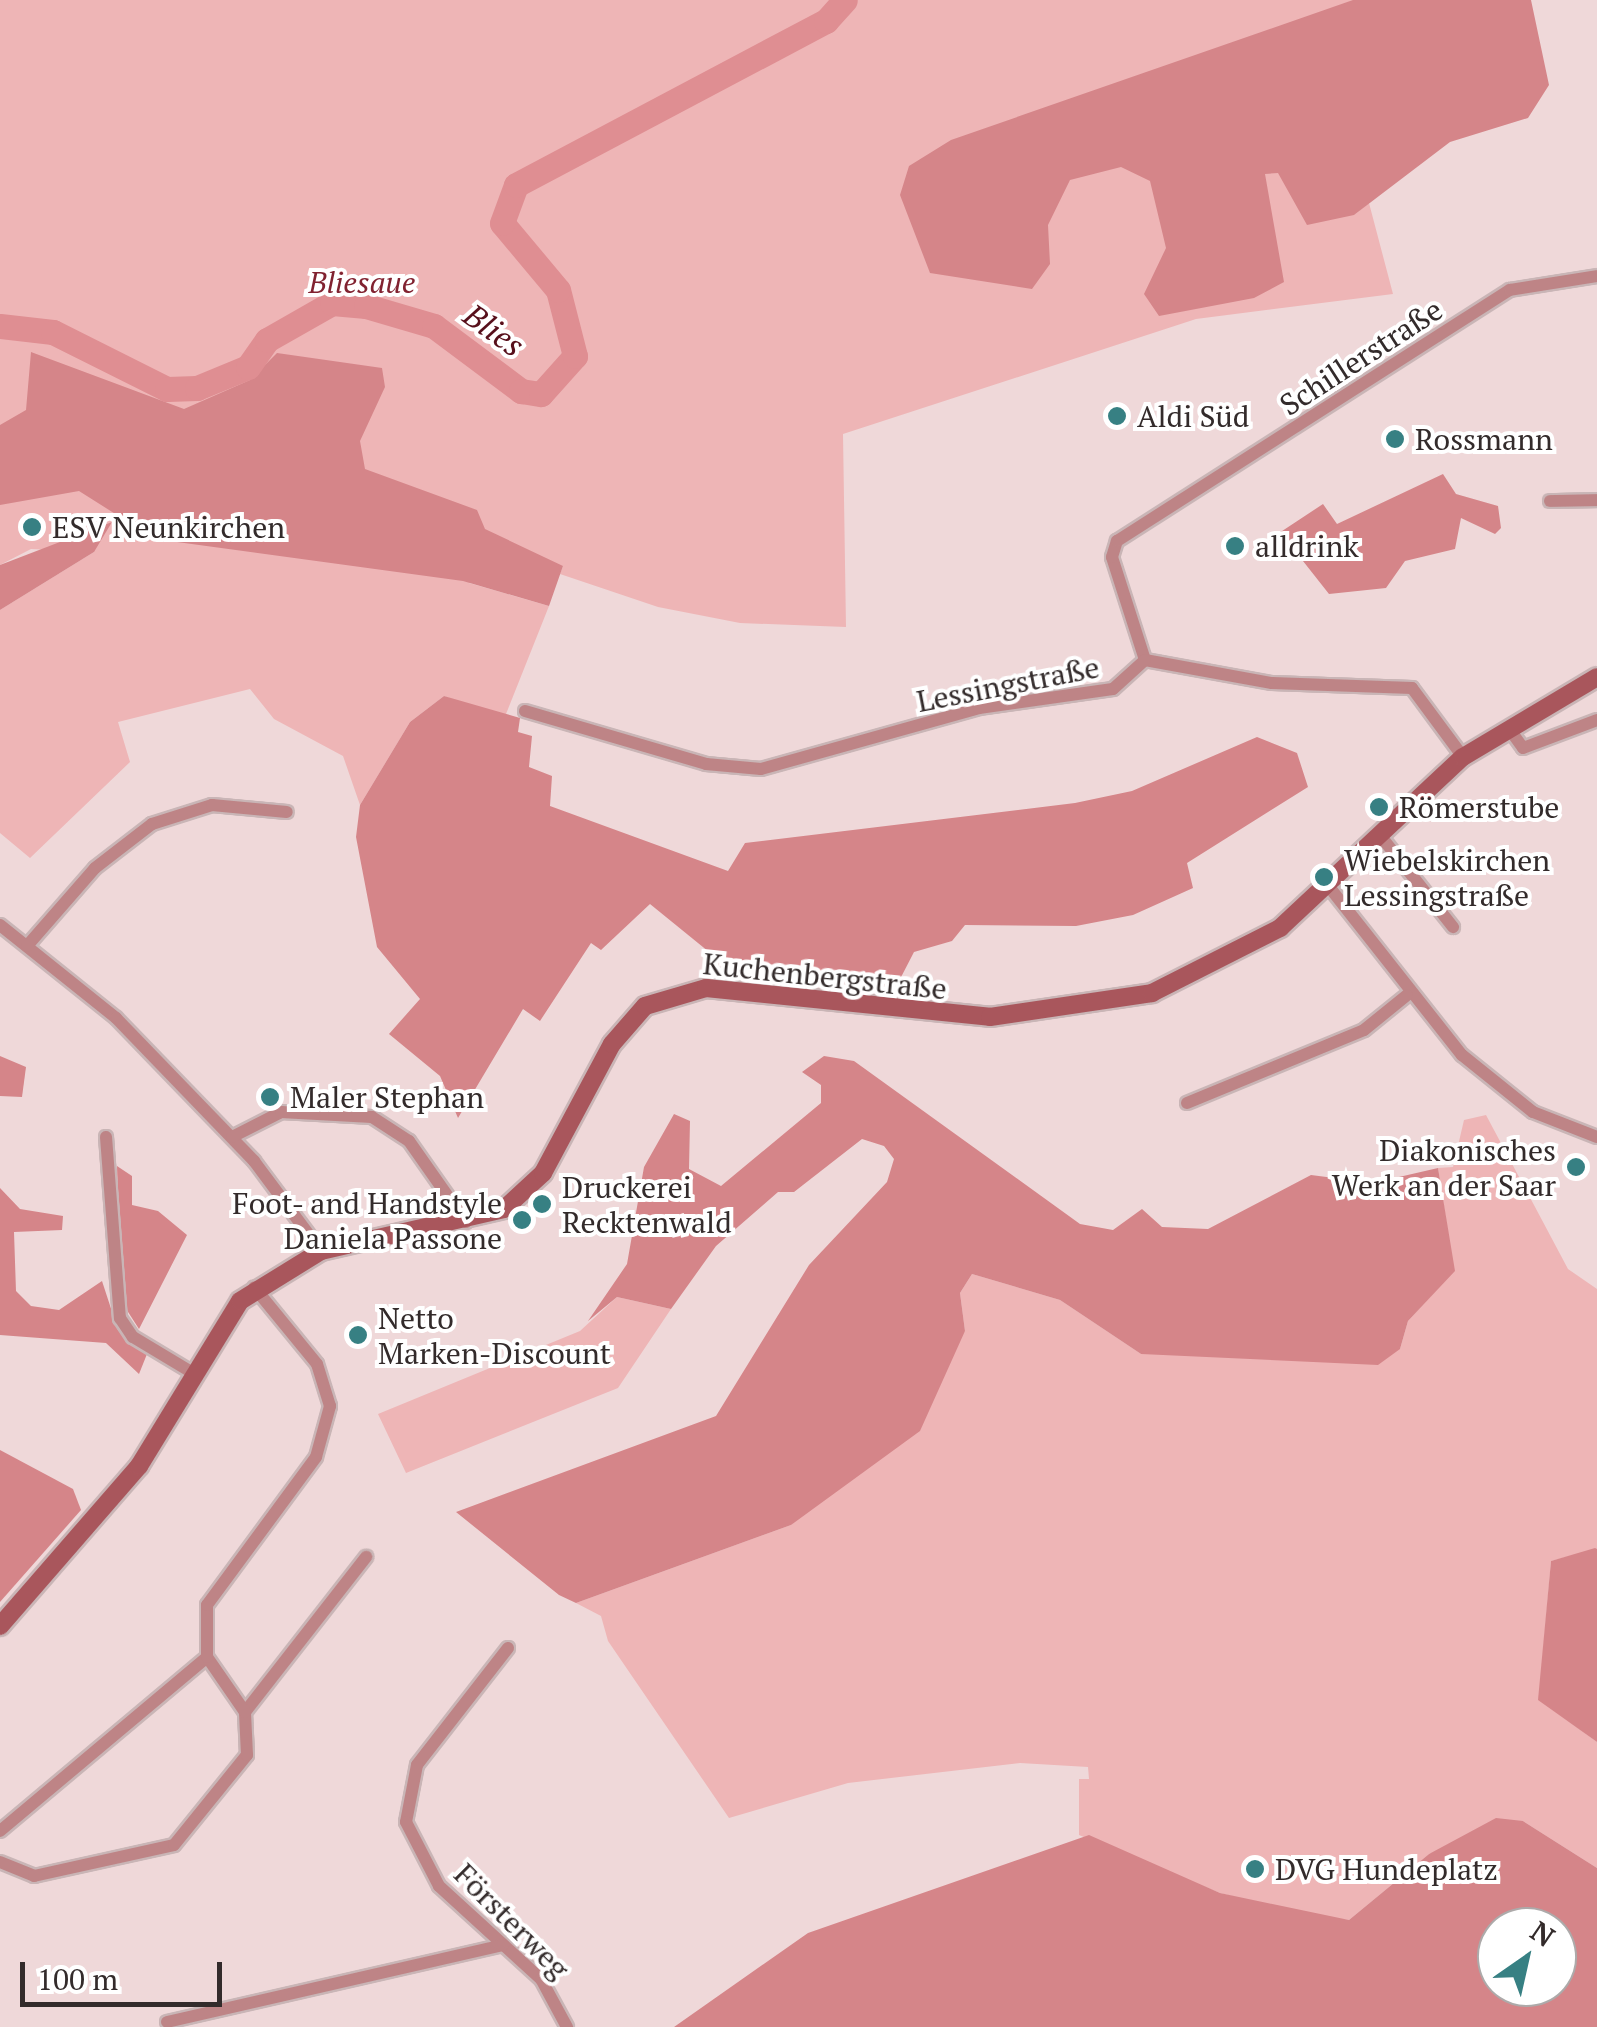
<!DOCTYPE html>
<meta charset="utf-8">
<style>
body{margin:0}
#map{position:relative;width:1597px;height:2027px;overflow:hidden;background:#efd8d9;font-family:"PT Serif",serif}
div>[style]{position:absolute}
.green>*{inset:0;background:#eeb5b6}
.forest>*{inset:0;background:#d58589}
.river>*{height:25px;margin:-12.5px;padding:0 12.5px;transform-origin:12.5px;border-radius:12.5px;background:#df8e92}
.roads{filter:drop-shadow(2px 0 #c9b5b6) drop-shadow(-2px 0 #c9b5b6) drop-shadow(0 2px #c9b5b6) drop-shadow(0 -2px #c9b5b6)}
.street>*{height:12px;margin:-6px;padding:0 6px;transform-origin:6px;border-radius:6px;background:#be8486}
.secondary>*{height:18px;margin:-9px;padding:0 9px;transform-origin:9px;border-radius:9px;background:#a9565c}
.dots>*{width:28px;height:28px;translate:-50% -50%;box-sizing:border-box;border:5px solid #fff;border-radius:50%}
span{translate:-50% -50%;white-space:nowrap;text-align:center;line-height:1.15;-webkit-text-stroke:8px #fff;paint-order:stroke}
.park-label{font-size:30px;color:#812230;font-style:italic}
.street-label{font-size:30px;color:#332b2b}
.poi-label{font-size:30px;color:#332b2b}
.left{translate:0 -50%;text-align:left}
.right{translate:-100% -50%;text-align:right}
.water-label{font-size:32px;color:#570f1b;font-style:italic}
.north{position:absolute;left:1477px;top:1907px;width:100px;height:100px;box-sizing:border-box;background:#fff;border:2px solid #adaaaa;border-radius:50%;rotate:34deg;font-size:28px;font-weight:700;line-height:40px;text-align:center;color:#332b2b}
.north::after{content:'';display:block;margin:auto;width:35px;height:45px;background:#378083;clip-path:polygon(50% 0,100% 100%,50% 72%,0 100%)}
.scale{position:absolute;left:20px;top:1962px;width:202px;height:45px;box-sizing:border-box;border:5px solid #332b2b;border-top:0;padding-left:12px;font-size:30px;line-height:35px;white-space:nowrap;color:#332b2b;-webkit-text-stroke:8px #fff;paint-order:stroke}
</style>
<div id="map">
<div class="green">
<i style="clip-path:polygon(evenodd,0 0,1514px 0,1354px 215px,1369px 203px,1393px 294px,1196px 319px,843px 434px,846px 627px,740px 623px,658px 607px,560px 574px,563px 566px,469px 583px,549px 606px,504px 719px,444px 696px,410px 722px,360px 805px,343px 756px,274px 719px,250px 689px,118px 722px,130px 762px,30px 858px,0 833px,0 610px,94px 552px,31px 549px,0 565px,0 0,1271px 219px,1272px 233px,1150px 281px,1271px 219px)"></i>
<i style="clip-path:polygon(1486px 1115px,1568px 1269px,1597px 1289px,1597px 1549px,1551px 1561px,1539px 1699px,1597px 1742px,1597px 1868px,1523px 1821px,1429px 1854px,1349px 1920px,1306px 1915px,1220px 1893px,1079px 1835px,1079px 1779px,1089px 1779px,1088px 1767px,1020px 1763px,848px 1783px,729px 1818px,608px 1641px,601px 1616px,576px 1603px,791px 1525px,965px 1331px,960px 1293px,972px 1274px,1060px 1300px,1141px 1354px,1400px 1349px,1408px 1321px,1454px 1271px,1438px 1168px,1453px 1167px,1464px 1120px)"></i>
<i style="clip-path:polygon(617px 1297px,671px 1309px,618px 1388px,406px 1473px,378px 1414px,580px 1331px)"></i>
</div>
<div class="forest">
<i style="clip-path:polygon(1353px 0,1531px 0,1549px 85px,1528px 118px,1450px 142px,1354px 215px,1307px 225px,1278px 173px,1265px 174px,1284px 282px,1254px 298px,1159px 316px,1144px 294px,1166px 248px,1150px 181px,1121px 167px,1070px 180px,1048px 225px,1050px 264px,1032px 289px,930px 273px,900px 195px,909px 166px,951px 140px)"></i>
<i style="clip-path:polygon(31px 352px,184px 409px,250px 380px,277px 353px,382px 368px,385px 387px,360px 441px,365px 469px,477px 510px,485px 529px,563px 566px,549px 606px,463px 581px,155px 539px,79px 491px,0 505px,0 425px,26px 410px)"></i>
<i style="clip-path:polygon(1443px 474px,1456px 494px,1498px 506px,1501px 528px,1495px 534px,1461px 518px,1455px 549px,1405px 561px,1386px 588px,1329px 594px,1288px 542px,1273px 551px,1267px 541px,1323px 504px,1337px 524px)"></i>
<i style="clip-path:polygon(112px 522px,94px 552px,0 610px,0 565px)"></i>
<i style="clip-path:polygon(444px 696px,520px 718px,518px 732px,532px 736px,529px 767px,552px 776px,550px 806px,728px 871px,745px 843px,1075px 803px,1132px 791px,1257px 737px,1297px 753px,1308px 787px,1187px 863px,1193px 888px,1133px 915px,1076px 926px,965px 925px,952px 941px,914px 952px,898px 983px,714px 956px,650px 904px,601px 950px,591px 943px,540px 1021px,523px 1009px,458px 1118px,440px 1076px,389px 1034px,420px 999px,377px 947px,356px 837px,360px 805px,410px 722px)"></i>
<i style="clip-path:polygon(0 1056px,26px 1067px,22px 1097px,0 1096px)"></i>
<i style="clip-path:polygon(824px 1056px,854px 1061px,1080px 1224px,1113px 1230px,1142px 1209px,1162px 1227px,1208px 1229px,1311px 1175px,1373px 1183px,1438px 1168px,1455px 1271px,1408px 1321px,1400px 1349px,1378px 1365px,1141px 1354px,1060px 1300px,972px 1274px,960px 1293px,965px 1331px,920px 1431px,791px 1525px,576px 1603px,559px 1595px,456px 1512px,716px 1416px,809px 1265px,887px 1182px,894px 1159px,884px 1146px,862px 1139px,794px 1192px,778px 1192px,716px 1246px,671px 1309px,617px 1297px,588px 1321px,627px 1264px,644px 1167px,674px 1114px,690px 1121px,689px 1169px,721px 1186px,821px 1103px,821px 1085px,802px 1072px)"></i>
<i style="clip-path:polygon(117px 1166px,132px 1176px,132px 1205px,158px 1211px,187px 1235px,139px 1329px,121px 1301px)"></i>
<i style="clip-path:polygon(0 1188px,20px 1209px,63px 1216px,62px 1230px,14px 1232px,16px 1291px,31px 1306px,59px 1310px,102px 1281px,118px 1330px,147px 1354px,139px 1374px,106px 1343px,0 1335px)"></i>
<i style="clip-path:polygon(0 1450px,73px 1489px,81px 1510px,0 1602px)"></i>
<i style="clip-path:polygon(1595px 1548px,1597px 1549px,1597px 1742px,1538px 1700px,1551px 1561px)"></i>
<i style="clip-path:polygon(evenodd,1496px 1818px,1523px 1821px,1597px 1868px,1597px 2027px,674px 2027px,808px 1933px,1089px 1835px,1220px 1893px,1349px 1920px,1429px 1854px,1496px 1818px,1497px 1927px,1557px 1927px,1557px 1987px,1497px 1987px,1497px 1927px)"></i>
</div>
<div class="river">
<i style="left:0;top:326px;width:53px;rotate:6.5deg"></i>
<i style="left:53px;top:332px;width:127px;rotate:26.6deg"></i>
<i style="left:167px;top:389px;width:30px;rotate:-2deg"></i>
<i style="left:197px;top:388px;width:55px;rotate:-22.4deg"></i>
<i style="left:248px;top:367px;width:33px;rotate:-55deg"></i>
<i style="left:267px;top:340px;width:75px;rotate:-29.6deg"></i>
<i style="left:332px;top:303px;width:34px;rotate:5deg"></i>
<i style="left:366px;top:306px;width:71px;rotate:16.4deg"></i>
<i style="left:434px;top:326px;width:109px;rotate:36.8deg"></i>
<i style="left:521px;top:391px;width:20px;rotate:9deg"></i>
<i style="left:541px;top:394px;width:51px;rotate:-48.2deg"></i>
<i style="left:575px;top:356px;width:68px;rotate:-104.4deg"></i>
<i style="left:558px;top:290px;width:87px;rotate:-129.9deg"></i>
<i style="left:502px;top:223px;width:40px;rotate:-69.8deg"></i>
<i style="left:516px;top:185px;width:351px;rotate:-27.9deg"></i>
<i style="left:826px;top:21px;width:28px;rotate:-48deg"></i>
</div>
<div class="roads">
<div class="street">
<i style="left:1550px;top:501px;width:47px;rotate:-1.2deg"></i>
<i style="left:1145px;top:660px;width:108px;rotate:-107.8deg"></i>
<i style="left:1112px;top:557px;width:17px;rotate:-73deg"></i>
<i style="left:1117px;top:541px;width:466px;rotate:-32.6deg"></i>
<i style="left:1510px;top:290px;width:88px;rotate:-9.1deg"></i>
<i style="left:1145px;top:660px;width:129px;rotate:10.3deg"></i>
<i style="left:1272px;top:683px;width:140px;rotate:2deg"></i>
<i style="left:1412px;top:688px;width:86px;rotate:53.5deg"></i>
<i style="left:525px;top:711px;width:189px;rotate:16.3deg"></i>
<i style="left:706px;top:764px;width:55px;rotate:5.2deg"></i>
<i style="left:761px;top:769px;width:226px;rotate:-15.6deg"></i>
<i style="left:979px;top:708px;width:135px;rotate:-8.1deg"></i>
<i style="left:1113px;top:689px;width:43px;rotate:-42.2deg"></i>
<i style="left:1510px;top:730px;width:22px;rotate:54deg"></i>
<i style="left:1523px;top:748px;width:79px;rotate:-20.7deg"></i>
<i style="left:1379px;top:834px;width:119px;rotate:51.5deg"></i>
<i style="left:1330px;top:888px;width:213px;rotate:51.7deg"></i>
<i style="left:1462px;top:1055px;width:91px;rotate:38.8deg"></i>
<i style="left:1533px;top:1112px;width:69px;rotate:21.3deg"></i>
<i style="left:0;top:925px;width:149px;rotate:38.7deg"></i>
<i style="left:116px;top:1018px;width:199px;rotate:46deg"></i>
<i style="left:254px;top:1161px;width:112px;rotate:53.3deg"></i>
<i style="left:27px;top:946px;width:103px;rotate:-48.9deg"></i>
<i style="left:95px;top:868px;width:72px;rotate:-37.7deg"></i>
<i style="left:152px;top:824px;width:63px;rotate:-17.6deg"></i>
<i style="left:212px;top:805px;width:75px;rotate:5.3deg"></i>
<i style="left:1187px;top:1103px;width:191px;rotate:-22.4deg"></i>
<i style="left:1364px;top:1030px;width:55px;rotate:-39.1deg"></i>
<i style="left:106px;top:1137px;width:182px;rotate:85.6deg"></i>
<i style="left:120px;top:1318px;width:23px;rotate:56deg"></i>
<i style="left:133px;top:1337px;width:70px;rotate:31deg"></i>
<i style="left:232px;top:1137px;width:55px;rotate:-27deg"></i>
<i style="left:281px;top:1112px;width:91px;rotate:3.1deg"></i>
<i style="left:372px;top:1117px;width:44px;rotate:33deg"></i>
<i style="left:409px;top:1141px;width:99px;rotate:54.9deg"></i>
<i style="left:508px;top:1648px;width:148px;rotate:127.9deg"></i>
<i style="left:417px;top:1765px;width:58px;rotate:100.9deg"></i>
<i style="left:406px;top:1822px;width:72px;rotate:62.7deg"></i>
<i style="left:439px;top:1886px;width:138px;rotate:42.4deg"></i>
<i style="left:541px;top:1979px;width:55px;rotate:61.6deg"></i>
<i style="left:245px;top:1712px;width:197px;rotate:-52deg"></i>
<i style="left:0;top:1831px;width:270px;rotate:-40deg"></i>
<i style="left:0;top:1862px;width:37px;rotate:22deg"></i>
<i style="left:34px;top:1876px;width:143px;rotate:-12.5deg"></i>
<i style="left:174px;top:1845px;width:116px;rotate:-51deg"></i>
<i style="left:247px;top:1755px;width:43px;rotate:-92.7deg"></i>
<i style="left:245px;top:1712px;width:67px;rotate:-124.6deg"></i>
<i style="left:207px;top:1657px;width:52px;rotate:-90deg"></i>
<i style="left:207px;top:1605px;width:184px;rotate:-53.6deg"></i>
<i style="left:316px;top:1457px;width:53px;rotate:-74.6deg"></i>
<i style="left:330px;top:1406px;width:44px;rotate:-107.2deg"></i>
<i style="left:317px;top:1364px;width:99px;rotate:-129.3deg"></i>
<i style="left:167px;top:2022px;width:345px;rotate:-12.9deg"></i>
</div>
<div class="secondary">
<i style="left:0;top:1626px;width:212px;rotate:-49deg"></i>
<i style="left:139px;top:1466px;width:193px;rotate:-58.5deg"></i>
<i style="left:240px;top:1301px;width:95px;rotate:-31.7deg"></i>
<i style="left:321px;top:1251px;width:188px;rotate:-12.9deg"></i>
<i style="left:504px;top:1209px;width:53px;rotate:-42.7deg"></i>
<i style="left:543px;top:1173px;width:146px;rotate:-61.9deg"></i>
<i style="left:612px;top:1044px;width:50px;rotate:-49deg"></i>
<i style="left:645px;top:1006px;width:64px;rotate:-16.4deg"></i>
<i style="left:706px;top:988px;width:285px;rotate:5.8deg"></i>
<i style="left:990px;top:1017px;width:164px;rotate:-8.4deg"></i>
<i style="left:1152px;top:993px;width:144px;rotate:-26.9deg"></i>
<i style="left:1280px;top:928px;width:250px;rotate:-43.1deg"></i>
<i style="left:1463px;top:757px;width:156px;rotate:-30.8deg"></i>
</div>
</div>
<div class="dots">
<i style="left:1117px;top:416px;background:#378083"></i>
<i style="left:1395px;top:439px;background:#378083"></i>
<i style="left:32px;top:527px;background:#378083"></i>
<i style="left:1235px;top:546px;background:#378083"></i>
<i style="left:1379px;top:807px;background:#378083"></i>
<i style="left:1324px;top:877px;background:#378083"></i>
<i style="left:270px;top:1097px;background:#378083"></i>
<i style="left:1576px;top:1167px;background:#378083"></i>
<i style="left:542px;top:1204px;background:#378083"></i>
<i style="left:522px;top:1220px;background:#378083"></i>
<i style="left:358px;top:1335px;background:#378083"></i>
<i style="left:1255px;top:1869px;background:#378083"></i>
</div>
<div class="park-label">
<span style="left:362px;top:282px">Bliesaue</span>
</div>
<div class="street-label">
<span style="left:1361px;top:357px;rotate:-33deg">Schillerstraße</span>
<span style="left:1008px;top:684px;rotate:-11deg">Lessingstraße</span>
<span style="left:825px;top:976px;rotate:6deg">Kuchenbergstraße</span>
<span style="left:512px;top:1921px;rotate:45deg">Försterweg</span>
</div>
<div class="poi-label">
<span class="left" style="left:1137px;top:416px">Aldi Süd</span>
<span class="left" style="left:1415px;top:439px">Rossmann</span>
<span class="left" style="left:52px;top:527px">ESV Neunkirchen</span>
<span class="left" style="left:1255px;top:546px">alldrink</span>
<span class="left" style="left:1399px;top:807px">Römerstube</span>
<span class="left" style="left:1344px;top:877px">Wiebelskirchen<br>Lessingstraße</span>
<span class="left" style="left:290px;top:1097px">Maler Stephan</span>
<span class="right" style="left:1556px;top:1167px">Diakonisches<br>Werk an der Saar</span>
<span class="left" style="left:562px;top:1204px">Druckerei<br>Recktenwald</span>
<span class="right" style="left:502px;top:1220px">Foot- and Handstyle<br>Daniela Passone</span>
<span class="left" style="left:378px;top:1335px">Netto<br>Marken-Discount</span>
<span class="left" style="left:1275px;top:1869px">DVG Hundeplatz</span>
</div>
<div class="water-label">
<span style="left:494px;top:330px;rotate:36deg">Blies</span>
</div>
<div class="north">N</div>
<div class="scale">100 m</div>
</div>
